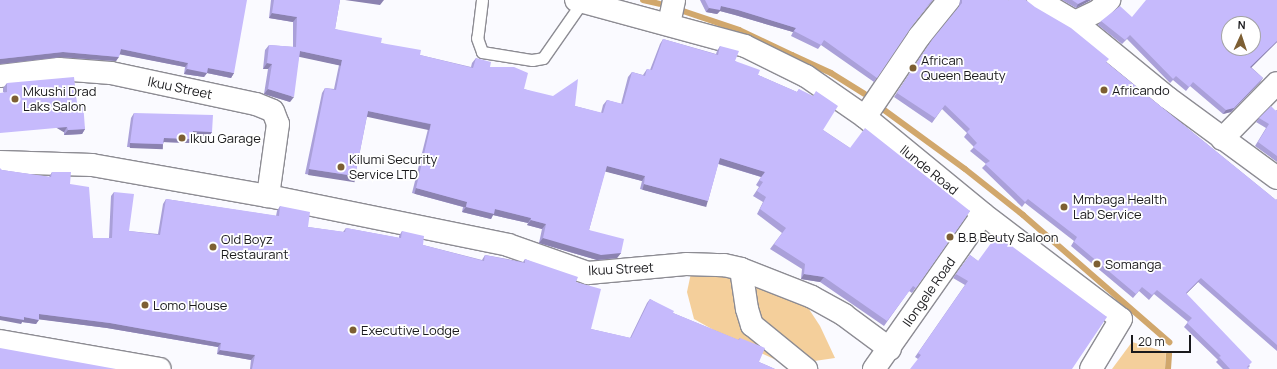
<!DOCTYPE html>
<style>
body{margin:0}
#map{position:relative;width:1277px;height:369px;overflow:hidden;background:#fafaff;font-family:Manrope,sans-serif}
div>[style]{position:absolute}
.green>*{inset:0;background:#f4cf9b}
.stream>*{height:6px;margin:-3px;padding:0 3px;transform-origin:3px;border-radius:3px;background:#d1a76c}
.roads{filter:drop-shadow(1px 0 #8d8c93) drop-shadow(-1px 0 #8d8c93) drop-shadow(0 1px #8d8c93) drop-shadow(0 -1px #8d8c93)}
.service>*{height:11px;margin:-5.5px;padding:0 5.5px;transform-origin:5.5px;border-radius:5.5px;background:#fff}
.minor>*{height:22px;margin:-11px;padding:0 11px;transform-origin:11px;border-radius:11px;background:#fff}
.wall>*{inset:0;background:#aaa0d9}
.shaded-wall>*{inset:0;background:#8b82b0;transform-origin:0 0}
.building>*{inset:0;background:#c6bafc}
.dots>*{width:11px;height:11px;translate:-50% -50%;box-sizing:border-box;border:2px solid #fff;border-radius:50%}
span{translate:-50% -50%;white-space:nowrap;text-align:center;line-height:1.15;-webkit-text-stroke:3.5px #fff;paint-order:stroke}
.poi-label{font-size:13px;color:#19191c}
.left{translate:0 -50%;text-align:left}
.street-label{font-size:13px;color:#19191c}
.north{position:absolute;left:1221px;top:16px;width:40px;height:40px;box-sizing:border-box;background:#fff;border:1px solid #a3a3a4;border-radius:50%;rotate:3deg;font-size:11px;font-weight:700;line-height:16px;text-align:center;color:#19191c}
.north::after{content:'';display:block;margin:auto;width:14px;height:18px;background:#7d5f33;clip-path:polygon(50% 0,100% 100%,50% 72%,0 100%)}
.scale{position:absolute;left:1131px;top:335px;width:60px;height:18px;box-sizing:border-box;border:2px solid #19191c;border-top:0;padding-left:5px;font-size:12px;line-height:14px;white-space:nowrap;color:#19191c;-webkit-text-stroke:3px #fff;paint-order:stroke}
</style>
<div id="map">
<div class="green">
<i style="clip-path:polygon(716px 272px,801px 297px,820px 326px,835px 358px,787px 365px,726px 337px,694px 319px,687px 292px,691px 273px)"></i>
<i style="clip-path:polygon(1132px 342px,1166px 352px,1165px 369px,1112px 369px)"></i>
</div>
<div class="stream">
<i style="left:643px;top:0;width:17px;rotate:13deg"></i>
<i style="left:683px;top:11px;width:59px;rotate:18.7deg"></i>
<i style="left:739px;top:30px;width:59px;rotate:25.3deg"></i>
<i style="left:792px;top:55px;width:43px;rotate:24.8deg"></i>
<i style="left:831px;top:73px;width:39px;rotate:32deg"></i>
<i style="left:880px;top:107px;width:105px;rotate:36.1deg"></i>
<i style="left:965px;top:169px;width:74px;rotate:38.4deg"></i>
<i style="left:1023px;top:215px;width:194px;rotate:41deg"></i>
<i style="left:1168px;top:369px;width:15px;rotate:-86deg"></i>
</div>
<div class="roads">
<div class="service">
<i style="left:482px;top:0;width:38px;rotate:97deg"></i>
<i style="left:477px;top:38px;width:15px;rotate:70deg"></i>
<i style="left:482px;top:52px;width:51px;rotate:9.1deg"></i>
<i style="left:532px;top:60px;width:11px;rotate:-10deg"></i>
<i style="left:543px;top:58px;width:68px;rotate:-55.1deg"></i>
</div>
<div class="minor">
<i style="left:576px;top:0;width:175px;rotate:15.2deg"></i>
<i style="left:745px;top:46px;width:68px;rotate:26.2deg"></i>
<i style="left:806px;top:76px;width:72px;rotate:34.8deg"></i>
<i style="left:865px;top:117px;width:153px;rotate:39.4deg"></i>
<i style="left:983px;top:214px;width:173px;rotate:37.3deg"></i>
<i style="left:1121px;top:319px;width:58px;rotate:121deg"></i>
<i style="left:1038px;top:0;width:43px;rotate:30.7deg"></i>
<i style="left:1075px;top:22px;width:120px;rotate:39.3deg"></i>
<i style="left:1168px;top:98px;width:135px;rotate:36.3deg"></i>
<i style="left:1075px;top:22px;width:25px;rotate:-26deg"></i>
<i style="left:1098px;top:11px;width:16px;rotate:-45deg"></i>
<i style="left:669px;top:24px;width:25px;rotate:-78deg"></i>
<i style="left:0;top:76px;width:59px;rotate:-6.8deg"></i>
<i style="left:59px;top:69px;width:52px;rotate:4.4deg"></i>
<i style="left:111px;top:73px;width:148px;rotate:12.1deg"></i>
<i style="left:256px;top:104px;width:18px;rotate:22deg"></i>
<i style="left:273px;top:111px;width:14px;rotate:69deg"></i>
<i style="left:278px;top:124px;width:73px;rotate:97.9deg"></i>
<i style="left:865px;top:117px;width:97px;rotate:-56deg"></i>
<i style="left:919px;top:37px;width:48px;rotate:-51deg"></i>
<i style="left:1222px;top:139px;width:78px;rotate:-45.5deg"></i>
<i style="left:0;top:162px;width:92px;rotate:1.9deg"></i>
<i style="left:92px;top:165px;width:179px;rotate:10deg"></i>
<i style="left:268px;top:196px;width:245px;rotate:11.5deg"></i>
<i style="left:508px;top:245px;width:85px;rotate:19.3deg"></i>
<i style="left:588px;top:273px;width:98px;rotate:-5.2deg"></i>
<i style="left:686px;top:264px;width:38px;rotate:2deg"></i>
<i style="left:724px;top:265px;width:17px;rotate:13deg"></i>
<i style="left:741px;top:269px;width:76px;rotate:21.5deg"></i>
<i style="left:812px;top:297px;width:37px;rotate:29deg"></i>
<i style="left:844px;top:315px;width:57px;rotate:36.5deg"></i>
<i style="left:741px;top:269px;width:40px;rotate:81.5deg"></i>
<i style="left:747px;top:309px;width:17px;rotate:73deg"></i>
<i style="left:752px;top:325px;width:70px;rotate:39.2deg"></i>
<i style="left:0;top:341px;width:162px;rotate:9.9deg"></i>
<i style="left:874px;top:369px;width:189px;rotate:-54.9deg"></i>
</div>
</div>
<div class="wall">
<i style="clip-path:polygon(0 0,234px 73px,231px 78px,207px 73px,204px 77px,184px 74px,185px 67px,120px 54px,116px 61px,60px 57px,0 64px)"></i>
<i style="clip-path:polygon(271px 0,340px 0,335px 29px,420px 55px,471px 67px,472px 63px,476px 58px,524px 89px,575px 106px,601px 113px,603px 105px,607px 100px,621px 104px,628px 77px,632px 72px,643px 75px,647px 69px,650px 70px,660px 44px,663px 39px,716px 54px,717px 51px,720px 46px,735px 61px,758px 75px,797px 92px,799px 89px,823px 130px,850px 148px,970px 211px,912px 293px,909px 291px,884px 326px,820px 282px,801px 279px,802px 269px,770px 249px,782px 233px,757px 214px,763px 202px,753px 196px,759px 187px,756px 185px,761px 177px,718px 164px,708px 201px,704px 206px,640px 189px,642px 181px,605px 171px,589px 230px,621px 253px,617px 258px,597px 260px,539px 243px,542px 229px,527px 225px,528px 223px,493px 215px,491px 219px,462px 212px,463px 207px,412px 193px,428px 129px,367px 116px,355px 176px,352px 181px,305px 174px,322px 93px,325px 88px,334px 89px,339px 65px,299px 56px,290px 102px,264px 94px,268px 69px,263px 69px,265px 50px,269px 45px,293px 47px,293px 22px,269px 18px)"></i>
<i style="clip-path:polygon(700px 0,933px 0,909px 29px,874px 82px,821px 45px,818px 49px,791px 36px,793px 32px,735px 15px,720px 11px,717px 14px,706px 12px)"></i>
<i style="clip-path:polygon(960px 0,1008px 0,1106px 62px,1276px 200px,1277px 199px,1277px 351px,1198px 282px,1186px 294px,1250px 366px,1248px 368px,1249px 369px,1223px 369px,1216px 362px,1218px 360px,1184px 327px,1188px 322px,1154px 294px,1149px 300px,1139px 291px,1133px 298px,1071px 246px,1074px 241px,1025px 203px,1022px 207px,982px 168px,986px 164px,970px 151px,974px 147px,964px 137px,967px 133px,942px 109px,932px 123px,894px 97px,932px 40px,959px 7px)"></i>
<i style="clip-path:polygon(1062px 0,1091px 0,1076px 8px)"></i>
<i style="clip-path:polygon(1277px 0,1277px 42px,1251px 67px,1263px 78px,1260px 82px,1231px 112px,1223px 114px,1190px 86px,1186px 91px,1173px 80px,1170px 83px,1127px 39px,1122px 44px,1098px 25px,1101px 21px)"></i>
<i style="clip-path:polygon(7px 83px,77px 103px,85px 129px,82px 134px,64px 135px,64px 132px,3px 92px,3px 88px)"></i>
<i style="clip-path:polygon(1277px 110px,1277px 162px,1255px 146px,1266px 128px,1256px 122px,1259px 118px)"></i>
<i style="clip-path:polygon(134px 113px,212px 132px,209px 136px,193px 135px,190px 143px,164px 142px,161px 148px,127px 147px,131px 118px)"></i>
<i style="clip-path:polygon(2px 170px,49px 177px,52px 172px,70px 184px,93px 238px,109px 238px,111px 196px,114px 192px,129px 231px,158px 234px,163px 204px,166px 199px,276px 216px,277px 211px,280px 206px,308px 227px,343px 232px,346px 228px,399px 238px,399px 236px,402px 231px,423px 245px,482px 260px,485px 255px,523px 262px,525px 259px,576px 282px,591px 329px,630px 338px,647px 303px,650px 299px,673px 313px,738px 340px,740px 338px,759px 362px,775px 369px,250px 369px,251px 360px,217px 354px,218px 347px,107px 328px,39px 319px,36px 324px,22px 322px,21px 324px)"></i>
<i style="clip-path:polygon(970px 255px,978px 261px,1107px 317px,918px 359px,915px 357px,965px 285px,953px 278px)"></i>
</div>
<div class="shaded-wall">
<i style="clip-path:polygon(345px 0,384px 0,380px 5px)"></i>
<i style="clip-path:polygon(1086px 0,1091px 0,1076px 8px,1078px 4px)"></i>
<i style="clip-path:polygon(721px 6px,738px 10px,796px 28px,793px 32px,735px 15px,720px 11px,717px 14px,706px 12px,709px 8px)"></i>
<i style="clip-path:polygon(272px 13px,297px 17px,293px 22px,269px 18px)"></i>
<i style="clip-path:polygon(1277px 41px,1277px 42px,1248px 71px,1250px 67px)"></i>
<i style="clip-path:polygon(121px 49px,188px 63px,185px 67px,118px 54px)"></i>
<i style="left:300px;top:51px;width:43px;height:6px;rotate:12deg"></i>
<i style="clip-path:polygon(63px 52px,119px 57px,116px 61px,60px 57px,0 64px,0 59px)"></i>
<i style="clip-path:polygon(267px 63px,272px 64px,268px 69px,263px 69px)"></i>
<i style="clip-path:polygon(208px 68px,234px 73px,231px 78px,207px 73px,204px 77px,184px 74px,187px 69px)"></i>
<i style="clip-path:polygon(1263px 78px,1260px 82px,1231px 112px,1223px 114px,1226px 110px)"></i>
<i style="clip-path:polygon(268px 89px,294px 97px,290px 102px,264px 94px)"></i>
<i style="left:368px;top:111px;width:64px;height:6px;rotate:12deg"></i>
<i style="left:67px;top:127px;width:6px;height:67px;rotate:121deg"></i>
<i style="clip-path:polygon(85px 129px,82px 134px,64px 135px,68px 130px)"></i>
<i style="clip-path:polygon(193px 131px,212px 132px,209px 136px,190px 135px)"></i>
<i style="clip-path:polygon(164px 138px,193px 139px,190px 143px,161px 142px)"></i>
<i style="left:130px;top:143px;width:33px;height:5px;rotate:2deg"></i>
<i style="left:720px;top:158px;width:47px;height:6px;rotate:17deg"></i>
<i style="clip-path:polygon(607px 166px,645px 176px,642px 181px,603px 171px)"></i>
<i style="left:309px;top:169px;width:47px;height:6px;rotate:9deg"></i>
<i style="left:644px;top:184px;width:66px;height:6px;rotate:15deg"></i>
<i style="left:416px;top:188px;width:53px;height:6px;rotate:15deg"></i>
<i style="clip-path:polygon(466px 207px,495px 209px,531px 218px,528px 223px,493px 215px,491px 219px,462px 212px)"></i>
<i style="clip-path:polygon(531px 220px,546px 224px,542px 229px,527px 225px)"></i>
<i style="clip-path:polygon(543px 238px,621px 253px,617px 258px,597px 260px,539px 243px)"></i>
<i style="clip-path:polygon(804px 274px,824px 277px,820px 282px,801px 279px)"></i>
<i style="clip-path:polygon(1201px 278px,1198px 282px,1183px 297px,1186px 293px)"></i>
<i style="clip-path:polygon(39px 314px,110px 323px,221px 343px,218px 347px,107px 328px,36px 319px)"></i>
<i style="clip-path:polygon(0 316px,24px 317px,39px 320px,36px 324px,22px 322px,21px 324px,0 320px)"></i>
<i style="clip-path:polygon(220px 350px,255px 355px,251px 360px,217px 354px)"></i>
</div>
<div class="building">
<i style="clip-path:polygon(0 0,247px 0,234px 73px,208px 68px,207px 73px,187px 69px,188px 63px,121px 49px,119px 57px,63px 52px,0 59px)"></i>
<i style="clip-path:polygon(274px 0,340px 0,335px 29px,382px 38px,381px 43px,421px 50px,420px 55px,473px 68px,476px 58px,491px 62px,490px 67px,514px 67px,528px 73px,524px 89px,553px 96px,578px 79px,575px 106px,603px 113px,607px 100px,623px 104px,632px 72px,645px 76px,647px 69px,652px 70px,663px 39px,718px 55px,720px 46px,739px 51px,735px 61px,760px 70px,758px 75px,797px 92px,799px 89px,813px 96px,816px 91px,838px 106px,823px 130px,850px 148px,865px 128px,970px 211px,916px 288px,913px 286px,887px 321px,824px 277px,804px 274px,805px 264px,774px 244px,786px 228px,760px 209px,766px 197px,757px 191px,763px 182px,759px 180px,765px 172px,720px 158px,708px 201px,644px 184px,645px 176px,607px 166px,589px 230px,624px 239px,621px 253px,601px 255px,543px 238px,546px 224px,531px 220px,531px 218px,495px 209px,494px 214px,466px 207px,467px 202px,416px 188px,431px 124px,368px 111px,355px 176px,309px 169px,325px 88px,336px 90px,342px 60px,300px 51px,294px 97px,268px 89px,272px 64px,267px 63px,269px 45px,296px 47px,297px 17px,272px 13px)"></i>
<i style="clip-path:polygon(705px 0,932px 0,912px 26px,877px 78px,824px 40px,821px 45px,794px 31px,796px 28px,738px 10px,721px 6px,720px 10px,709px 8px)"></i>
<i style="clip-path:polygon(962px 0,1008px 0,1009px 1px,1009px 0,1026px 0,1035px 7px,1071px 28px,1109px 59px,1106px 62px,1276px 200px,1277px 199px,1277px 345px,1201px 278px,1186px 293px,1252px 362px,1247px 367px,1249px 369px,1230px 369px,1219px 357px,1221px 356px,1187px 323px,1192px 318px,1157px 290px,1152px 295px,1142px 287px,1136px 294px,1074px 242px,1077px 237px,1028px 199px,1025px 202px,985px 164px,990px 161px,973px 147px,977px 143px,967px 132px,970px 129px,945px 105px,935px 118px,897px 93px,932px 40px,962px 3px)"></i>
<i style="clip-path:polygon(1072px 0,1086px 0,1078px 4px)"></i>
<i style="clip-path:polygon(evenodd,1146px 0,1277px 0,1277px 41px,1250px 67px,1263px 78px,1234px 108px,1226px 110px,1193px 82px,1189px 87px,1176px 76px,1173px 79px,1130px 35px,1125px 40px,1101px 21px,1120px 6px,1132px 17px,1146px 0,1229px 24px,1253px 24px,1253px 48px,1229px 48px,1229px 24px)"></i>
<i style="clip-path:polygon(74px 77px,77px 103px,83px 102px,85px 129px,68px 130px,67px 127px,0 133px,0 93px,7px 92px,7px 83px)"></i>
<i style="clip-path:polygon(1271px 106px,1276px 111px,1277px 110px,1277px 156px,1258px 142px,1269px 124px,1259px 118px)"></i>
<i style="clip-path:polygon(134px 113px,213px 115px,212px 132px,193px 131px,193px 139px,164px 138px,163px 144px,130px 143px)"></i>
<i style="clip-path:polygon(0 168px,2px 170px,51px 177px,52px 172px,71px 172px,70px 184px,89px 187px,93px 238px,112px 238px,114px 192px,134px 194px,129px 231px,160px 235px,166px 199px,279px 216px,280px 206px,310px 212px,308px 227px,345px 232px,346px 228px,401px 238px,402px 231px,424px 236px,423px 245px,484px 261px,485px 255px,525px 263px,525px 259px,578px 277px,576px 282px,601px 289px,591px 329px,631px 338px,650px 299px,674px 311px,673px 313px,739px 340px,740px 338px,765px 348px,759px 362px,775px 369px,252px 369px,255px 355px,220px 350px,221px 343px,110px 323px,39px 314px,39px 320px,24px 317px,24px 320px,0 316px)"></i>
<i style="clip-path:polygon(997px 235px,1107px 317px,1072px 369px,910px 369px,921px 355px,918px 353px,968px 281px,956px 274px,970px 255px,978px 261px)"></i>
<i style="clip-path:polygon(0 348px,116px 369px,0 369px)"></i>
</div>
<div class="dots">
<i style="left:913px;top:68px;background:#7d5f33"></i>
<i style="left:1104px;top:90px;background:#7d5f33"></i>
<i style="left:15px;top:99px;background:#7d5f33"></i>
<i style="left:182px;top:138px;background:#7d5f33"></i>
<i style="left:341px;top:167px;background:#7d5f33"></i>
<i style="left:1064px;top:207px;background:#7d5f33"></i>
<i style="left:950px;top:237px;background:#7d5f33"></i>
<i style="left:213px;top:247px;background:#7d5f33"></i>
<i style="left:1097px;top:264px;background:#7d5f33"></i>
<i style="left:145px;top:305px;background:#7d5f33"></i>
<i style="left:353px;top:330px;background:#7d5f33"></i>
</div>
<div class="poi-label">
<span class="left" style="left:921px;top:68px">African<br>Queen Beauty</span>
<span class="left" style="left:1112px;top:90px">Africando</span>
<span class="left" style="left:23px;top:99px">Mkushi Drad<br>Laks Salon</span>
<span class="left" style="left:190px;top:138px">Ikuu Garage</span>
<span class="left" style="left:349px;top:167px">Kilumi Security<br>Service LTD</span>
<span class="left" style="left:1073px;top:207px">Mmbaga Health<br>Lab Service</span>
<span class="left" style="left:958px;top:237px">B.B Beuty Saloon</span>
<span class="left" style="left:221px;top:247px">Old Boyz<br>Restaurant</span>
<span class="left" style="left:1105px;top:264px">Somanga</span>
<span class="left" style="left:153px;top:305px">Lomo House</span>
<span class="left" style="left:361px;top:330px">Executive Lodge</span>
</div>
<div class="street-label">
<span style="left:180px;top:88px;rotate:12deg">Ikuu Street</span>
<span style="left:929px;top:170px;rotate:39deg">Ilunde Road</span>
<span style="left:621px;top:269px;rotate:-3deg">Ikuu Street</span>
<span style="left:929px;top:292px;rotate:-55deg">Ilongele Road</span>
</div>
<div class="north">N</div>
<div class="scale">20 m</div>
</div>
